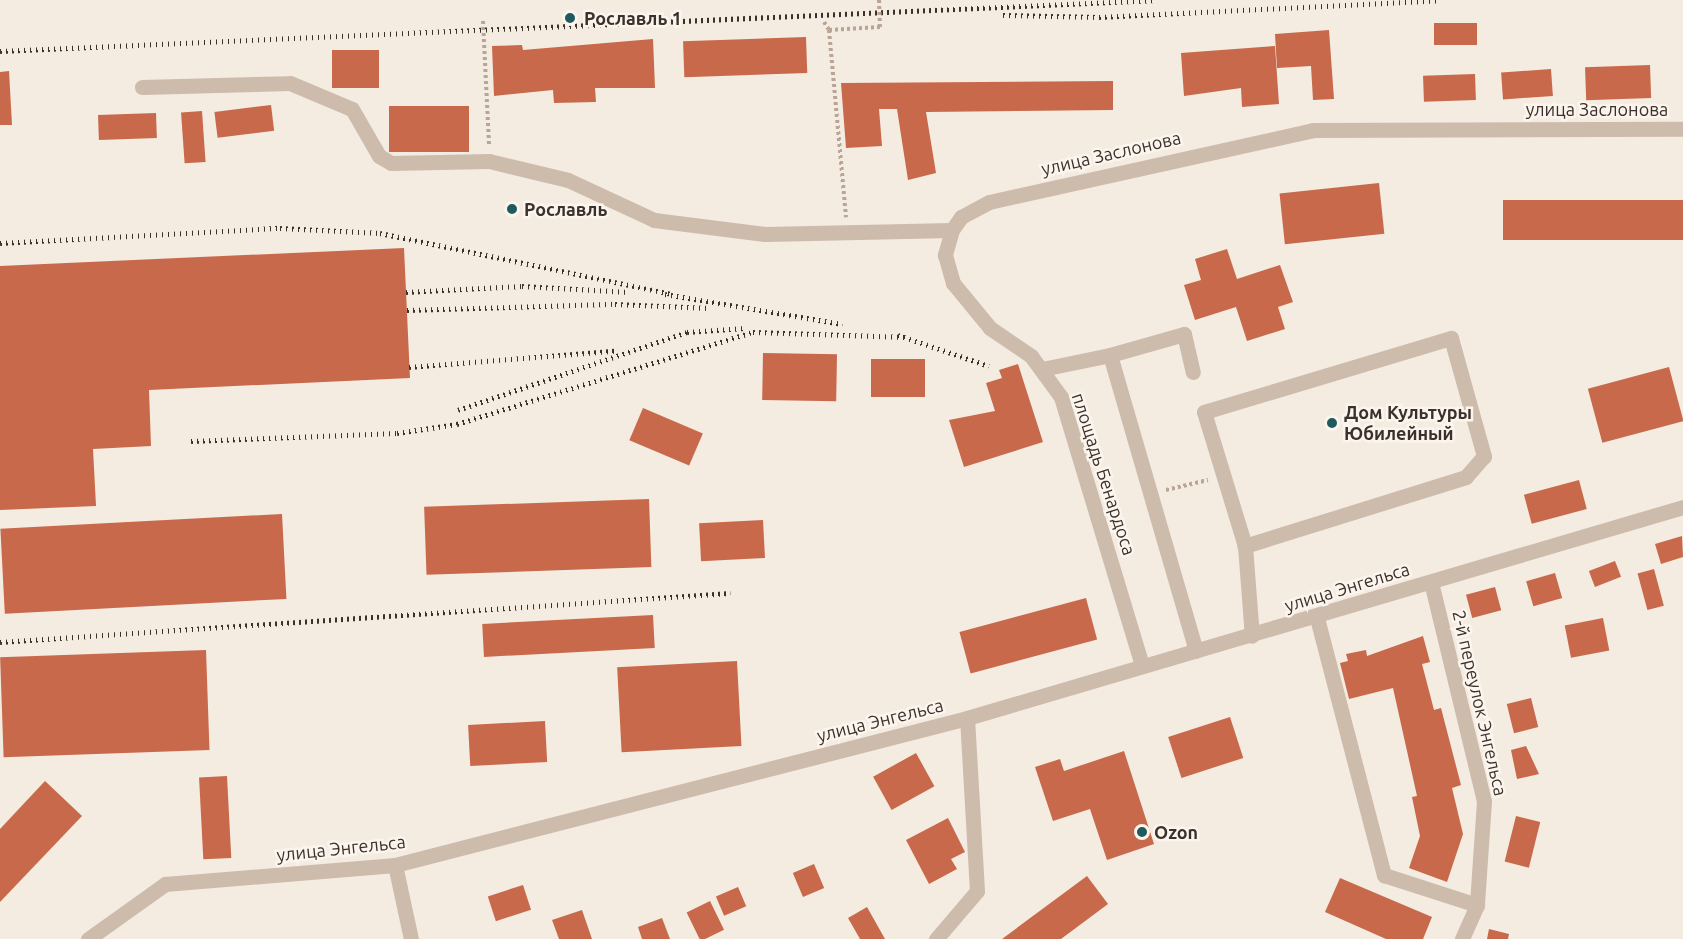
<!DOCTYPE html>
<meta charset="utf-8">
<style>
body{margin:0}
#map{position:relative;width:1683px;height:939px;overflow:hidden;background:#f4ebe1;font-family:Ubuntu,sans-serif}
div>[style]{position:absolute}
.building>*{inset:0;background:#c8694b;transform-origin:0 0}
.path>*{height:4px;margin-top:-2px;transform-origin:0;background:repeating-linear-gradient(90deg,#b9a596 0 3px,transparent 0 6px)}
.minor>*{height:15px;margin:-7.5px;padding:0 7.5px;transform-origin:7.5px;border-radius:7.5px;background:#cdbbac}
.rail>*{height:4.5px;margin-top:-2.25px;transform-origin:0;background:repeating-linear-gradient(90deg,#3b302b 0 1.5px,transparent 0 6px)}
.path-bridge>*{height:4px;margin-top:-2px;transform-origin:0;background:repeating-linear-gradient(90deg,#b9a596 0 3px,transparent 0 6px)}
.dots>*{width:16px;height:16px;translate:-50% -50%;box-sizing:border-box;border:3px solid #fbf5ee;border-radius:50%}
span{translate:-50% -50%;white-space:nowrap;text-align:center;line-height:1.15;-webkit-text-stroke:5px #fbf5ee;paint-order:stroke}
.poi-label{font-size:18px;color:#3b302b;font-weight:700}
.left{translate:0 -50%;text-align:left}
.street-label{font-size:18px;color:#3b302b}
</style>
<div id="map">
<div class="building">
<i style="left:1477px;top:23px;width:22px;height:43px;rotate:90deg"></i>
<i style="clip-path:polygon(1329px 30px,1334px 99px,1313px 100px,1311px 66px,1277px 68px,1275px 34px)"></i>
<i style="left:806px;top:37px;width:36px;height:123px;rotate:88deg"></i>
<i style="clip-path:polygon(653px 39px,655px 88px,595px 88px,596px 102px,554px 103px,553px 90px,494px 96px,492px 46px,522px 45px,523px 50px)"></i>
<i style="clip-path:polygon(1275px 46px,1279px 104px,1242px 107px,1241px 88px,1184px 96px,1181px 53px)"></i>
<i style="left:379px;top:50px;width:38px;height:47px;rotate:90deg"></i>
<i style="left:1650px;top:65px;width:33px;height:65px;rotate:88deg"></i>
<i style="left:1551px;top:69px;width:27px;height:50px;rotate:86deg"></i>
<i style="clip-path:polygon(9px 71px,12px 125px,0 125px,0 72px)"></i>
<i style="left:1475px;top:74px;width:26px;height:52px;rotate:88deg"></i>
<i style="clip-path:polygon(1113px 81px,1113px 110px,926px 112px,936px 173px,908px 180px,897px 109px,879px 109px,882px 146px,846px 148px,841px 83px)"></i>
<i style="left:271px;top:105px;width:26px;height:57px;rotate:83deg"></i>
<i style="left:469px;top:106px;width:46px;height:80px;rotate:90deg"></i>
<i style="left:202px;top:111px;width:51px;height:21px;rotate:86deg"></i>
<i style="left:156px;top:113px;width:25px;height:58px;rotate:88deg"></i>
<i style="left:1379px;top:183px;width:51px;height:100px;rotate:84deg"></i>
<i style="left:1683px;top:200px;width:40px;height:180px;rotate:90deg"></i>
<i style="clip-path:polygon(404px 248px,410px 378px,149px 390px,151px 446px,93px 449px,96px 506px,0 510px,0 266px)"></i>
<i style="clip-path:polygon(1227px 249px,1237px 279px,1280px 265px,1293px 302px,1278px 307px,1285px 329px,1247px 341px,1236px 307px,1195px 320px,1184px 285px,1201px 280px,1195px 259px)"></i>
<i style="left:763px;top:353px;width:74px;height:47px;rotate:1deg"></i>
<i style="left:871px;top:359px;width:54px;height:38px"></i>
<i style="clip-path:polygon(1018px 364px,1043px 442px,964px 467px,949px 420px,995px 411px,986px 383px,1002px 378px,999px 370px)"></i>
<i style="left:1669px;top:367px;width:56px;height:84px;rotate:75deg"></i>
<i style="left:643px;top:408px;width:65px;height:35px;rotate:23deg"></i>
<i style="left:1579px;top:480px;width:30px;height:57px;rotate:75deg"></i>
<i style="left:649px;top:499px;width:68px;height:225px;rotate:88deg"></i>
<i style="left:282px;top:514px;width:85px;height:282px;rotate:87deg"></i>
<i style="left:763px;top:520px;width:38px;height:64px;rotate:87deg"></i>
<i style="clip-path:polygon(1682px 536px,1683px 557px,1661px 564px,1655px 544px)"></i>
<i style="left:1615px;top:561px;width:17px;height:28px;rotate:69deg"></i>
<i style="left:1654px;top:569px;width:38px;height:17px;rotate:75deg"></i>
<i style="left:1555px;top:573px;width:26px;height:30px;rotate:74deg"></i>
<i style="left:1495px;top:587px;width:24px;height:30px;rotate:75deg"></i>
<i style="left:1086px;top:598px;width:43px;height:131px;rotate:75deg"></i>
<i style="left:653px;top:615px;width:33px;height:171px;rotate:87deg"></i>
<i style="left:1603px;top:618px;width:33px;height:39px;rotate:79deg"></i>
<i style="clip-path:polygon(1423px 636px,1430px 662px,1422px 664px,1434px 710px,1441px 708px,1461px 785px,1452px 788px,1463px 834px,1447px 882px,1409px 868px,1420px 836px,1412px 797px,1417px 796px,1393px 688px,1349px 699px,1340px 663px,1348px 661px,1346px 654px,1366px 650px,1367px 656px)"></i>
<i style="left:206px;top:650px;width:100px;height:206px;rotate:88deg"></i>
<i style="left:737px;top:661px;width:85px;height:120px;rotate:87deg"></i>
<i style="left:1531px;top:698px;width:30px;height:25px;rotate:76deg"></i>
<i style="left:1230px;top:717px;width:43px;height:65px;rotate:72deg"></i>
<i style="left:545px;top:721px;width:41px;height:77px;rotate:87deg"></i>
<i style="clip-path:polygon(1526px 746px,1539px 774px,1517px 779px,1511px 750px)"></i>
<i style="clip-path:polygon(1124px 751px,1154px 844px,1107px 860px,1090px 809px,1053px 821px,1035px 767px,1060px 759px,1064px 771px)"></i>
<i style="left:916px;top:753px;width:38px;height:49px;rotate:61deg"></i>
<i style="left:227px;top:776px;width:82px;height:28px;rotate:87deg"></i>
<i style="clip-path:polygon(45px 781px,82px 816px,0 902px,0 829px)"></i>
<i style="left:1516px;top:816px;width:25px;height:47px;rotate:14deg"></i>
<i style="clip-path:polygon(948px 818px,965px 852px,951px 859px,957px 869px,929px 884px,906px 840px)"></i>
<i style="left:814px;top:864px;width:26px;height:23px;rotate:67deg"></i>
<i style="clip-path:polygon(1087px 876px,1108px 904px,1061px 939px,1002px 939px)"></i>
<i style="clip-path:polygon(1340px 878px,1432px 917px,1423px 939px,1386px 939px,1325px 912px)"></i>
<i style="left:523px;top:885px;width:26px;height:37px;rotate:72deg"></i>
<i style="left:738px;top:887px;width:21px;height:24px;rotate:67deg"></i>
<i style="left:710px;top:901px;width:32px;height:26px;rotate:64deg"></i>
<i style="clip-path:polygon(867px 907px,885px 939px,860px 939px,848px 918px)"></i>
<i style="clip-path:polygon(582px 910px,592px 939px,559px 939px,552px 920px)"></i>
<i style="clip-path:polygon(662px 918px,670px 939px,642px 939px,638px 927px)"></i>
<i style="clip-path:polygon(1489px 929px,1509px 934px,1508px 939px,1487px 939px)"></i>
</div>
<div class="path">
<i style="left:483px;top:21px;width:124px;rotate:87.2deg"></i>
<i style="left:824px;top:22px;width:9px;rotate:58deg"></i>
<i style="left:829px;top:30px;width:188px;rotate:84.8deg"></i>
<i style="left:829px;top:30px;width:51px;rotate:-3.4deg"></i>
<i style="left:1166px;top:490px;width:43px;rotate:-13.4deg"></i>
</div>
<div class="minor">
<i style="left:142px;top:87px;width:148px;rotate:-1.5deg"></i>
<i style="left:290px;top:83px;width:67px;rotate:22.8deg"></i>
<i style="left:352px;top:109px;width:54px;rotate:60.1deg"></i>
<i style="left:379px;top:156px;width:14px;rotate:30deg"></i>
<i style="left:391px;top:163px;width:98px;rotate:-1.2deg"></i>
<i style="left:489px;top:161px;width:81px;rotate:13.5deg"></i>
<i style="left:568px;top:180px;width:95px;rotate:24.9deg"></i>
<i style="left:654px;top:220px;width:112px;rotate:7.2deg"></i>
<i style="left:765px;top:234px;width:187px;rotate:-1.2deg"></i>
<i style="left:952px;top:230px;width:16px;rotate:-55deg"></i>
<i style="left:961px;top:217px;width:32px;rotate:-28deg"></i>
<i style="left:989px;top:202px;width:332px;rotate:-12.5deg"></i>
<i style="left:1313px;top:130px;width:370px;rotate:-0.2deg"></i>
<i style="left:952px;top:230px;width:26px;rotate:106deg"></i>
<i style="left:945px;top:255px;width:29px;rotate:74deg"></i>
<i style="left:953px;top:283px;width:58px;rotate:50.6deg"></i>
<i style="left:990px;top:328px;width:50px;rotate:34.3deg"></i>
<i style="left:1031px;top:356px;width:51px;rotate:53.8deg"></i>
<i style="left:1061px;top:397px;width:280px;rotate:73.2deg"></i>
<i style="left:1110px;top:355px;width:77px;rotate:-15.8deg"></i>
<i style="left:1184px;top:334px;width:39px;rotate:77deg"></i>
<i style="left:1042px;top:369px;width:69px;rotate:-11.6deg"></i>
<i style="left:1110px;top:355px;width:308px;rotate:73.8deg"></i>
<i style="left:1245px;top:546px;width:140px;rotate:-107deg"></i>
<i style="left:1204px;top:412px;width:258px;rotate:-16.7deg"></i>
<i style="left:1451px;top:338px;width:123px;rotate:74.4deg"></i>
<i style="left:1484px;top:456px;width:28px;rotate:131deg"></i>
<i style="left:1466px;top:477px;width:232px;rotate:162.7deg"></i>
<i style="left:1245px;top:546px;width:90px;rotate:85.6deg"></i>
<i style="left:1431px;top:582px;width:225px;rotate:76.4deg"></i>
<i style="left:1484px;top:801px;width:104px;rotate:93.9deg"></i>
<i style="left:1477px;top:905px;width:37px;rotate:114deg"></i>
<i style="left:1317px;top:618px;width:266px;rotate:75.4deg"></i>
<i style="left:1384px;top:875px;width:98px;rotate:17.9deg"></i>
<i style="left:395px;top:865px;width:76px;rotate:77.8deg"></i>
<i style="left:88px;top:939px;width:95px;rotate:-35.5deg"></i>
<i style="left:165px;top:884px;width:231px;rotate:-4.7deg"></i>
<i style="left:395px;top:865px;width:591px;rotate:-14.41deg"></i>
<i style="left:967px;top:718px;width:746px;rotate:-16.42deg"></i>
<i style="left:936px;top:939px;width:63px;rotate:-49.5deg"></i>
<i style="left:977px;top:891px;width:173px;rotate:-93.3deg"></i>
</div>
<div class="rail">
<i style="left:1003px;top:15px;width:96px;rotate:1.2deg"></i>
<i style="left:1099px;top:17px;width:342px;rotate:-2.8deg"></i>
<i style="left:0;top:51px;width:1158px;rotate:-2.52deg"></i>
<i style="left:0;top:243px;width:280px;rotate:-3.1deg"></i>
<i style="left:280px;top:228px;width:100px;rotate:2.9deg"></i>
<i style="left:380px;top:233px;width:299px;rotate:11.8deg"></i>
<i style="left:406px;top:292px;width:116px;rotate:-3deg"></i>
<i style="left:522px;top:286px;width:107px;rotate:3.2deg"></i>
<i style="left:665px;top:294px;width:180px;rotate:9.6deg"></i>
<i style="left:407px;top:310px;width:208px;rotate:-1.7deg"></i>
<i style="left:615px;top:304px;width:94px;rotate:2.4deg"></i>
<i style="left:898px;top:335px;width:96px;rotate:18.8deg"></i>
<i style="left:409px;top:367px;width:206px;rotate:-4.5deg"></i>
<i style="left:458px;top:410px;width:242px;rotate:-18.8deg"></i>
<i style="left:687px;top:332px;width:58px;rotate:-3.9deg"></i>
<i style="left:191px;top:441px;width:206px;rotate:-2.2deg"></i>
<i style="left:397px;top:433px;width:61px;rotate:-8.5deg"></i>
<i style="left:457px;top:424px;width:310px;rotate:-17.3deg"></i>
<i style="left:753px;top:332px;width:152px;rotate:1.9deg"></i>
<i style="left:0;top:642px;width:732px;rotate:-3.84deg"></i>
</div>
<div class="path-bridge">
<i style="left:879px;top:0;width:27px;rotate:88deg"></i>
</div>
<div class="dots">
<i style="left:570px;top:18px;background:#1f5a5e"></i>
<i style="left:512px;top:209px;background:#1f5a5e"></i>
<i style="left:1332px;top:423px;background:#1f5a5e"></i>
<i style="left:1142px;top:832px;background:#1f5a5e"></i>
</div>
<div class="poi-label">
<span class="left" style="left:584px;top:18px">Рославль 1</span>
<span class="left" style="left:524px;top:209px">Рославль</span>
<span class="left" style="left:1344px;top:423px">Дом Культуры<br>Юбилейный</span>
<span class="left" style="left:1154px;top:832px">Ozon</span>
</div>
<div class="street-label">
<span style="left:1597px;top:109px">улица Заслонова</span>
<span style="left:1111px;top:153px;rotate:-13deg">улица Заслонова</span>
<span style="left:1104px;top:474px;rotate:72deg">площадь Бенардоса</span>
<span style="left:1347px;top:587px;rotate:-17deg">улица Энгельса</span>
<span style="left:1480px;top:703px;rotate:77deg">2-й переулок Энгельса</span>
<span style="left:880px;top:720px;rotate:-14deg">улица Энгельса</span>
<span style="left:341px;top:848px;rotate:-6deg">улица Энгельса</span>
</div>
</div>
